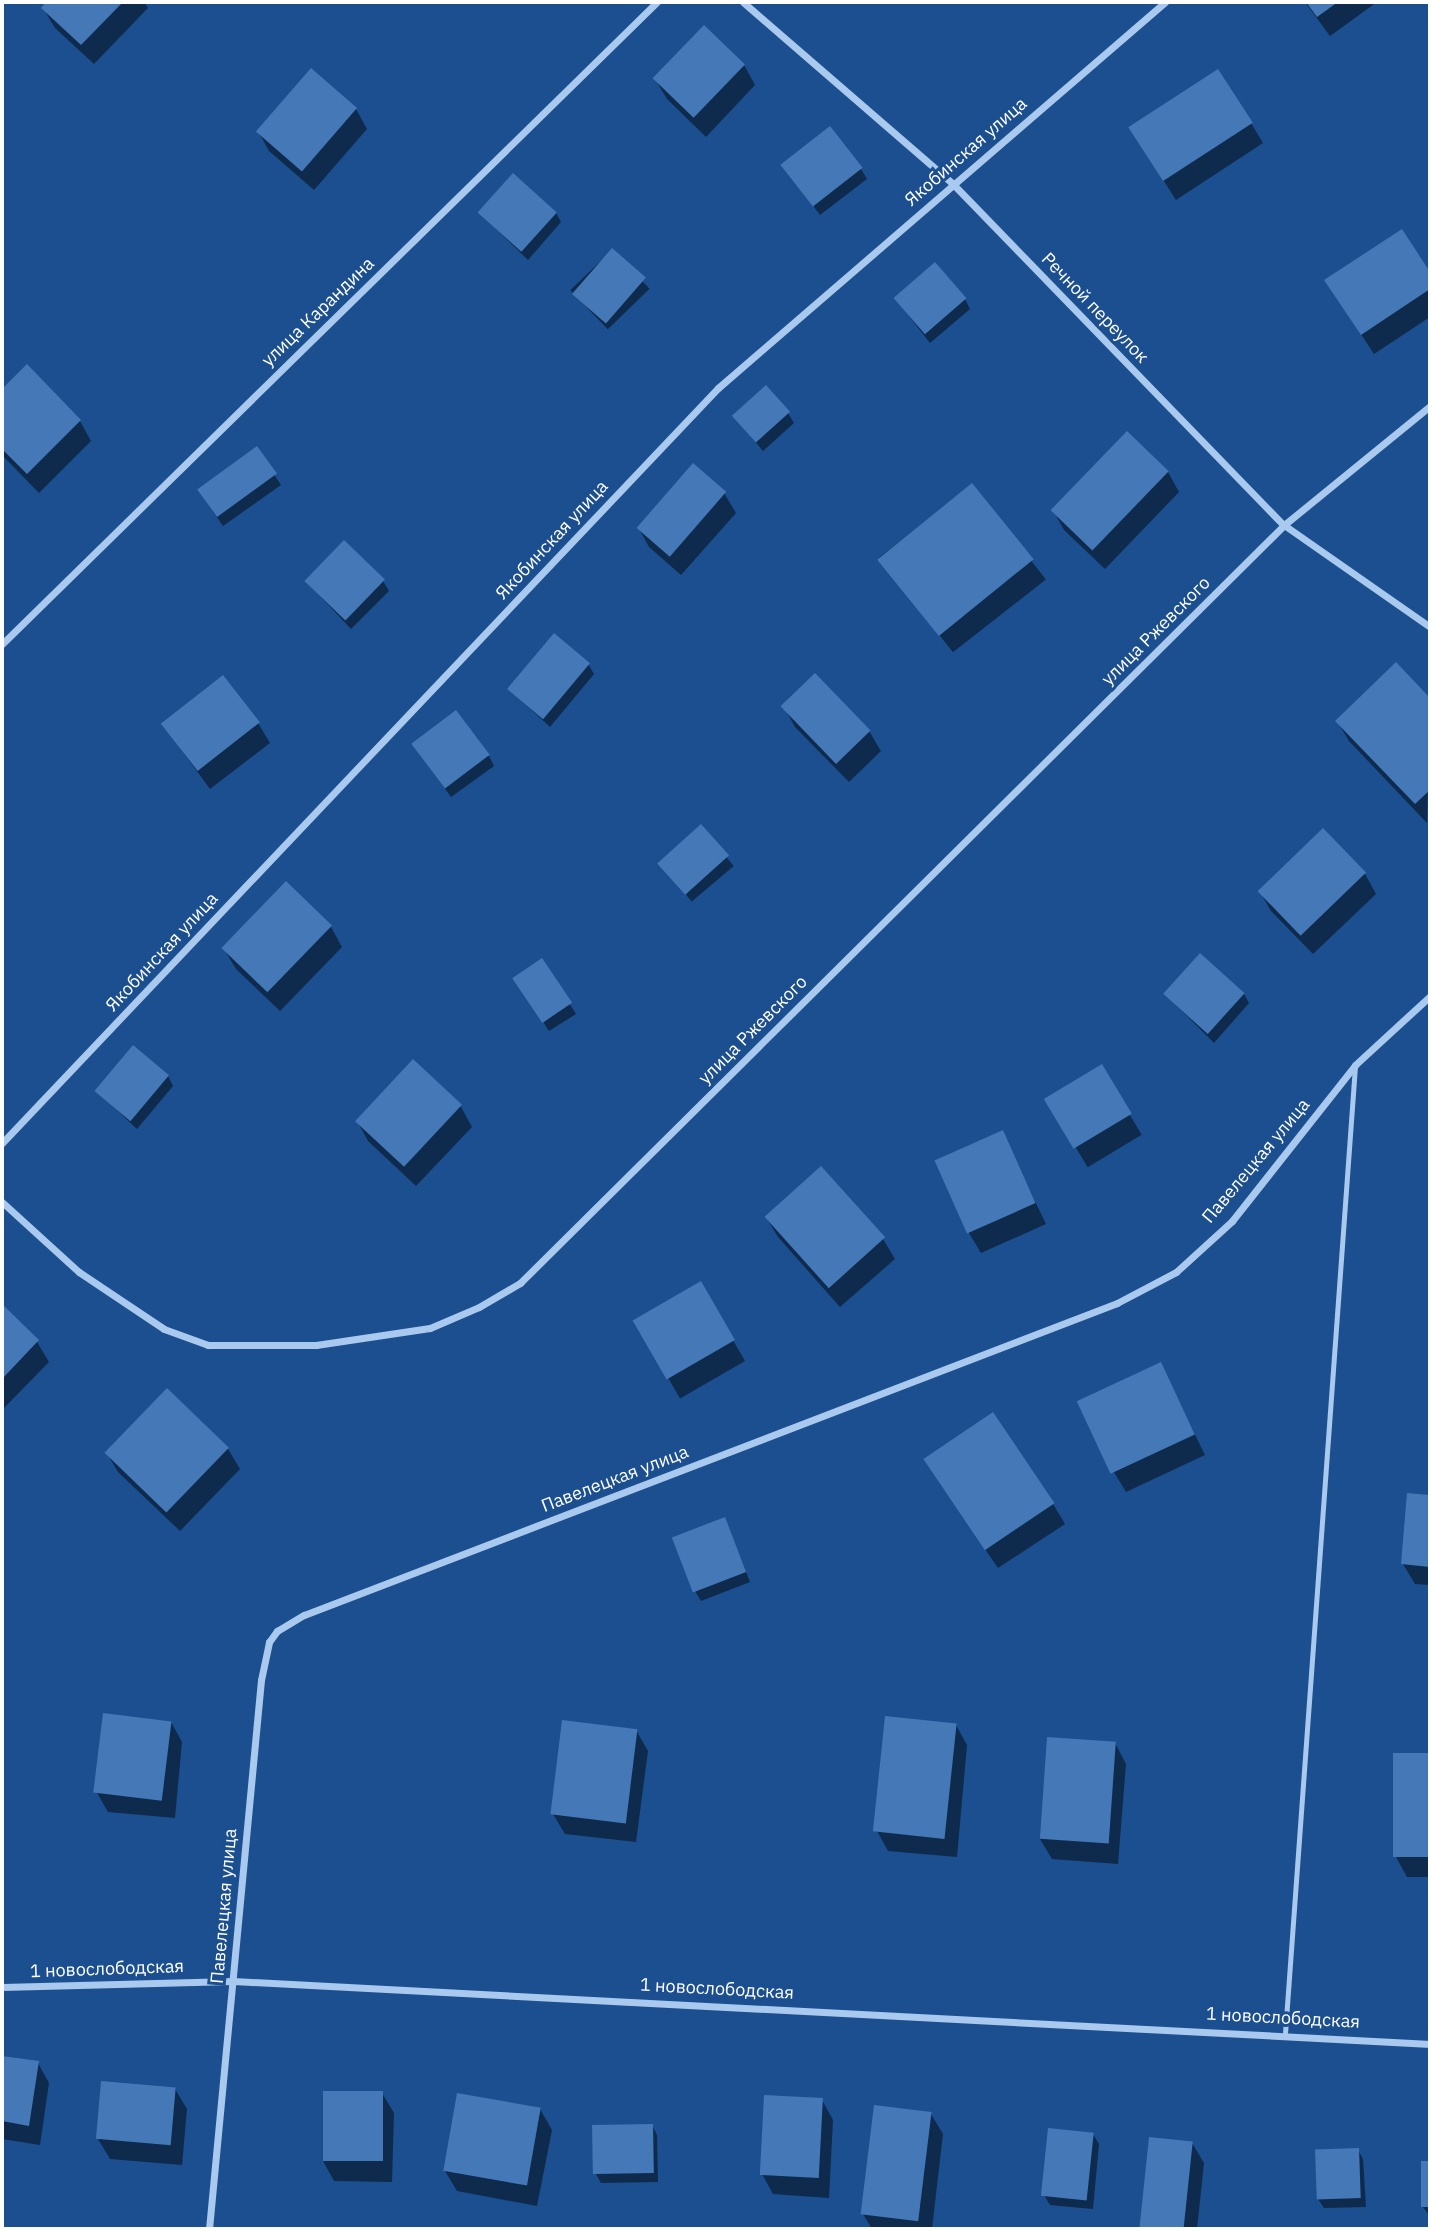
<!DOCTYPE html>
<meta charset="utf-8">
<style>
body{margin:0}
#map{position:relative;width:1432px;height:2231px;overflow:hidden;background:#1b4f8f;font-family:"IBM Plex Sans",sans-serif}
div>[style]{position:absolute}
.shadow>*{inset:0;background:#0007;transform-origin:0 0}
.building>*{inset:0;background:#4478b7;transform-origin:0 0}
.service>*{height:5px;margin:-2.5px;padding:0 2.5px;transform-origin:2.5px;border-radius:2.5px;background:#a9c9ee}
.minor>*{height:7px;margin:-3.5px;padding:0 3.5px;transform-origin:3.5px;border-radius:3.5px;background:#a9c9ee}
span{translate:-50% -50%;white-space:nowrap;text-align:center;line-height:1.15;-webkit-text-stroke:6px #1b4f8f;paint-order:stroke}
.street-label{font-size:18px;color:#fff}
.frame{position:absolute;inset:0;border:4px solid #fff;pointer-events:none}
</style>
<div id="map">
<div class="shadow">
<i style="clip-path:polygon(49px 2px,144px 2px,148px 8px,94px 64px,55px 28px,43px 8px)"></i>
<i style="clip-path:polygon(1305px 2px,1377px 2px,1330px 36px)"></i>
<i style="clip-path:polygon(744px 65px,755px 85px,706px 137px,667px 99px,655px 79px)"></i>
<i style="clip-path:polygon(356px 109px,367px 129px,314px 190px,269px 151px,258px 131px)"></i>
<i style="clip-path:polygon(1251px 123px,1263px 143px,1176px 200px,1130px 128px)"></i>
<i style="clip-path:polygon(783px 165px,861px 169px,867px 179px,820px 215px)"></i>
<i style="clip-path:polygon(480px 213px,556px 213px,561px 222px,528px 260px)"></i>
<i style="clip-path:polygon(1401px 232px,1430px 275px,1430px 317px,1374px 354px,1326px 281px)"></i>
<i style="left:612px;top:250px;width:54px;height:58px;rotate:46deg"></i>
<i style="clip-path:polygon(895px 298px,965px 299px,970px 309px,930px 343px)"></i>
<i style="clip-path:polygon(27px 366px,80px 421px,91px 441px,39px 493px,2px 455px,2px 391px)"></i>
<i style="clip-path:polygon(788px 413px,794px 423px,763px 451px,734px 416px)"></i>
<i style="clip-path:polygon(257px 449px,281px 485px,223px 526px,205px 500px)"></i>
<i style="clip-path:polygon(1168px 472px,1179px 492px,1105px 569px,1064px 530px,1053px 510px)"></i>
<i style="left:972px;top:485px;width:120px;height:118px;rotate:52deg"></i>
<i style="clip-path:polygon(724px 493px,736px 513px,681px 575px,649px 547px,638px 527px)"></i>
<i style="clip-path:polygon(306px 581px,383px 581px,389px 591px,351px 629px)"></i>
<i style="clip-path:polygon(588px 664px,594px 674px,550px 727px,509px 689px)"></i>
<i style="clip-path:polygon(1396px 665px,1430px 700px,1427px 823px,1349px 741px,1337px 721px)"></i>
<i style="clip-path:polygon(784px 707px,869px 731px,881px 751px,849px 782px,795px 727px)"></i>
<i style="clip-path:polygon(258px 723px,270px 743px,210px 789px,163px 725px)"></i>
<i style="clip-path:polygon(419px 753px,489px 756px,494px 766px,451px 797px)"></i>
<i style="left:701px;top:827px;width:51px;height:55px;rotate:50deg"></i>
<i style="clip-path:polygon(1365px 874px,1376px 894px,1313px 954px,1271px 911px,1260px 892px)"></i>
<i style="clip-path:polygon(331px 927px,342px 947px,280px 1011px,236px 969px,224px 949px)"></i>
<i style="clip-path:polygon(542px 960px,576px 1014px,549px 1031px,520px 987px)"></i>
<i style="clip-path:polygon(1244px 994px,1249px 1003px,1214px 1043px,1166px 995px)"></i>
<i style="clip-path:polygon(413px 1061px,461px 1107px,472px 1127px,416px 1186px,368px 1141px,357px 1121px)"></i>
<i style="left:1101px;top:1067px;width:79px;height:63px;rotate:59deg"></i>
<i style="clip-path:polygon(168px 1076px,173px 1086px,137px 1129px,97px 1091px)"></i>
<i style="clip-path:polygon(1002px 1133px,1046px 1224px,981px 1253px,969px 1233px)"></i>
<i style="clip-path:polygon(766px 1217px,883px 1239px,895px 1259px,840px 1307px,778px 1237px)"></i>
<i style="left:700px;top:1283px;width:90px;height:75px;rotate:60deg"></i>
<i style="clip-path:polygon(2px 1307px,37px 1342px,49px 1362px,2px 1410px)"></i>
<i style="clip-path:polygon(1160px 1364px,1205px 1455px,1126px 1492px,1114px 1472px)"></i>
<i style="clip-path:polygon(167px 1390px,228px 1449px,240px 1469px,180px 1531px,118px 1472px,106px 1452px)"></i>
<i style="clip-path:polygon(937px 1479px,1053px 1504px,1065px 1524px,998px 1568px)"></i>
<i style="clip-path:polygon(1409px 1495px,1430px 1497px,1430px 1585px,1415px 1584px,1403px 1564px)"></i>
<i style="clip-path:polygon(729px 1529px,750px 1582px,701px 1601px,695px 1591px)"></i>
<i style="clip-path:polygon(171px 1722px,182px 1742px,175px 1818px,108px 1812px,96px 1791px)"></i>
<i style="clip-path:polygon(956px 1725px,967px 1745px,957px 1857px,888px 1851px,877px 1831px)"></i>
<i style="clip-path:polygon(636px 1730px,648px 1751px,636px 1842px,565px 1834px,553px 1814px)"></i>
<i style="clip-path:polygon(1115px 1743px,1126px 1764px,1118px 1864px,1052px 1859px,1040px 1839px)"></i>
<i style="clip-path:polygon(1430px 1755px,1430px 1877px,1407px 1877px,1396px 1857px,1395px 1756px)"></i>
<i style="clip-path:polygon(2px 2058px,38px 2063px,49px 2083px,40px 2145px,2px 2139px)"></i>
<i style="clip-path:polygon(175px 2089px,187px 2109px,182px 2165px,110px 2159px,98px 2139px)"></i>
<i style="clip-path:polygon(382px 2093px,394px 2113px,392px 2182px,334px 2181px,323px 2161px)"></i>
<i style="clip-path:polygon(822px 2100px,833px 2120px,829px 2198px,773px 2194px,762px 2174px)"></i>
<i style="clip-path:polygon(540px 2109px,552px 2130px,537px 2206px,457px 2191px,445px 2171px)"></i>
<i style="clip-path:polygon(931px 2114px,943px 2134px,932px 2229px,872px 2229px,863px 2214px)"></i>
<i style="clip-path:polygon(652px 2125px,657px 2135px,658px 2182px,601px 2183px,596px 2174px)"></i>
<i style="clip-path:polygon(1093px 2134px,1099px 2144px,1093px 2209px,1050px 2205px,1044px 2195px)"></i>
<i style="clip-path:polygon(1151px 2139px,1192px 2143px,1204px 2163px,1197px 2229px,1141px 2229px)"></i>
<i style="clip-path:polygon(1358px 2150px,1363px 2159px,1366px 2207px,1324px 2208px,1318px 2199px)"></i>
<i style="clip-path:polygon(1423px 2163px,1430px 2163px,1430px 2216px,1422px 2206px)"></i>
</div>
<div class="building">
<i style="clip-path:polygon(46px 2px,123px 2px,81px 45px,41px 8px)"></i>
<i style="clip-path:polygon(1306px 2px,1338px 2px,1317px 17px)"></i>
<i style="left:704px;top:25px;width:57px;height:74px;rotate:44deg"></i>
<i style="left:311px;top:68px;width:61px;height:84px;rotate:41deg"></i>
<i style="left:1218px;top:69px;width:64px;height:107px;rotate:57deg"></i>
<i style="left:830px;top:126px;width:53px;height:63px;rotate:52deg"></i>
<i style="left:513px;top:173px;width:59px;height:53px;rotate:42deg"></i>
<i style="clip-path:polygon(1402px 229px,1430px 272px,1430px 289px,1361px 335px,1324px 280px)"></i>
<i style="left:612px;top:248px;width:45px;height:61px;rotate:41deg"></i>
<i style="left:935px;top:262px;width:48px;height:55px;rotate:49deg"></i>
<i style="clip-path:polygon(27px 364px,81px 420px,27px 474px,2px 449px,2px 389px)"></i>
<i style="left:766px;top:385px;width:36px;height:46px;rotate:48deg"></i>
<i style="left:1127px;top:431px;width:58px;height:110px;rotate:44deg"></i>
<i style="left:257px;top:446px;width:34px;height:74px;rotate:54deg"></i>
<i style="left:693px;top:463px;width:44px;height:86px;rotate:41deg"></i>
<i style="left:972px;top:483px;width:98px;height:122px;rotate:51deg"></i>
<i style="left:344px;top:540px;width:57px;height:57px;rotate:44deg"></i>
<i style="left:554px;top:633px;width:47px;height:73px;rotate:40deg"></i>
<i style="clip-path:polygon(1396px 662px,1430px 698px,1430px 790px,1415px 804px,1335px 721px)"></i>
<i style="left:815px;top:673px;width:80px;height:48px;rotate:46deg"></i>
<i style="left:223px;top:675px;width:60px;height:79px;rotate:52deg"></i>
<i style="left:456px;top:710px;width:56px;height:56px;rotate:53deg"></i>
<i style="left:701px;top:824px;width:42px;height:59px;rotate:48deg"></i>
<i style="left:1323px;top:828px;width:62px;height:91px;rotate:46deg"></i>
<i style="left:286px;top:881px;width:64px;height:93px;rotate:44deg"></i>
<i style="left:1200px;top:953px;width:60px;height:55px;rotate:42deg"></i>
<i style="left:542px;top:958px;width:54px;height:36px;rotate:56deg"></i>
<i style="left:133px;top:1045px;width:47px;height:60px;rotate:40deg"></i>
<i style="left:413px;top:1059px;width:67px;height:85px;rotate:43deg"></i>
<i style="left:1102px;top:1064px;width:58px;height:68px;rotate:59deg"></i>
<i style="left:1003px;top:1130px;width:80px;height:75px;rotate:66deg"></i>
<i style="left:821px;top:1166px;width:96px;height:76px;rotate:48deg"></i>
<i style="left:701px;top:1281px;width:68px;height:79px;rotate:60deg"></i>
<i style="clip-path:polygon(2px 1304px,39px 1340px,2px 1379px)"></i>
<i style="left:1161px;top:1362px;width:80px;height:93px;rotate:65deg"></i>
<i style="left:167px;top:1388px;width:86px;height:90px;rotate:44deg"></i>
<i style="left:993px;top:1412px;width:110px;height:84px;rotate:56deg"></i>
<i style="clip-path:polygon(1407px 1493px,1430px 1495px,1430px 1567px,1401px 1564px)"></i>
<i style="left:725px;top:1517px;width:59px;height:57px;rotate:69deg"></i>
<i style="left:103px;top:1713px;width:69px;height:80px;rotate:7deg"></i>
<i style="left:885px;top:1716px;width:72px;height:116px;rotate:6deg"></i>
<i style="left:562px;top:1720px;width:76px;height:95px;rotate:7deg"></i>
<i style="left:1047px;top:1737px;width:69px;height:102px;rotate:4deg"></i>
<i style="left:1430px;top:1753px;width:104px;height:37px;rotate:90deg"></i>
<i style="clip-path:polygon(2px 2056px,39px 2061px,29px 2126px,2px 2121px)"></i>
<i style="left:101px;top:2081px;width:75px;height:58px;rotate:5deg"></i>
<i style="left:323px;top:2091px;width:60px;height:70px"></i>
<i style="left:457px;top:2093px;width:85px;height:79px;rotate:10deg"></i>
<i style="left:764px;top:2095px;width:59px;height:80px;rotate:3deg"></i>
<i style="left:874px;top:2105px;width:58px;height:110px;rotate:7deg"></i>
<i style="left:653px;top:2124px;width:49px;height:61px;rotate:89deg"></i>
<i style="left:1048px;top:2128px;width:46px;height:68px;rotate:6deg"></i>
<i style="left:1149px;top:2137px;width:44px;height:93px;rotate:6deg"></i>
<i style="left:1359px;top:2148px;width:50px;height:44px;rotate:88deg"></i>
<i style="left:1421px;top:2161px;width:9px;height:46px"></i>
</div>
<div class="service">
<i style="left:1285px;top:2033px;width:970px;rotate:-85.86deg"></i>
</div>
<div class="minor">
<i style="left:743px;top:2px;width:278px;rotate:40.9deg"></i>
<i style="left:953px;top:184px;width:475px;rotate:45.9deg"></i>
<i style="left:1284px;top:525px;width:178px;rotate:34.9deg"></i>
<i style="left:2px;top:644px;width:917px;rotate:-44.43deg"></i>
<i style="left:2px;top:1143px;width:1041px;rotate:-46.52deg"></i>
<i style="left:718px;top:388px;width:591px;rotate:-40.81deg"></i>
<i style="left:2px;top:1202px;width:104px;rotate:42.3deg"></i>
<i style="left:79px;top:1272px;width:102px;rotate:33.8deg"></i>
<i style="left:164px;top:1329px;width:47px;rotate:20deg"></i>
<i style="left:208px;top:1345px;width:108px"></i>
<i style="left:316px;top:1345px;width:115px;rotate:-8.5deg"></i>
<i style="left:430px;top:1328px;width:53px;rotate:-23.2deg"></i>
<i style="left:479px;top:1307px;width:48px;rotate:-30.3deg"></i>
<i style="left:520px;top:1283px;width:1076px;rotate:-44.77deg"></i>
<i style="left:1284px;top:525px;width:188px;rotate:-39.2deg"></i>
<i style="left:2px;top:1987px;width:231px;rotate:-1.5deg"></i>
<i style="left:233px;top:1981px;width:1199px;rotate:3.01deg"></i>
<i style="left:209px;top:2229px;width:551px;rotate:-84.59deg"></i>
<i style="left:261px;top:1680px;width:39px;rotate:-78deg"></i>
<i style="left:269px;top:1642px;width:14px;rotate:-54deg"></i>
<i style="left:277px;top:1631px;width:31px;rotate:-31deg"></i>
<i style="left:304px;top:1615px;width:871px;rotate:-20.99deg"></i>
<i style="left:1117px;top:1303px;width:67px;rotate:-27.7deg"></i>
<i style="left:1176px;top:1272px;width:76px;rotate:-42.3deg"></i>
<i style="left:1232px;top:1221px;width:199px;rotate:-51.7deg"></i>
<i style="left:1355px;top:1065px;width:102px;rotate:-42.6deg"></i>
</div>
<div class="street-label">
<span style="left:966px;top:152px;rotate:-41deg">Якобинская улица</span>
<span style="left:1095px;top:308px;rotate:46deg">Речной переулок</span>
<span style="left:318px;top:312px;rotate:-44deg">улица Карандина</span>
<span style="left:552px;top:540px;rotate:-47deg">Якобинская улица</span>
<span style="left:1156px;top:631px;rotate:-45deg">улица Ржевского</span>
<span style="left:162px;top:952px;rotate:-47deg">Якобинская улица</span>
<span style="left:753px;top:1030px;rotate:-45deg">улица Ржевского</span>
<span style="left:1256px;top:1161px;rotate:-50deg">Павелецкая улица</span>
<span style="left:615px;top:1479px;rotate:-21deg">Павелецкая улица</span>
<span style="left:224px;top:1906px;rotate:-85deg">Павелецкая улица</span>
<span style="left:107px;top:1969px;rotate:-2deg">1 новослободская</span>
<span style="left:717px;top:1989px;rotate:3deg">1 новослободская</span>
<span style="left:1283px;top:2018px;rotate:3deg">1 новослободская</span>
</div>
<div class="frame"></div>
</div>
